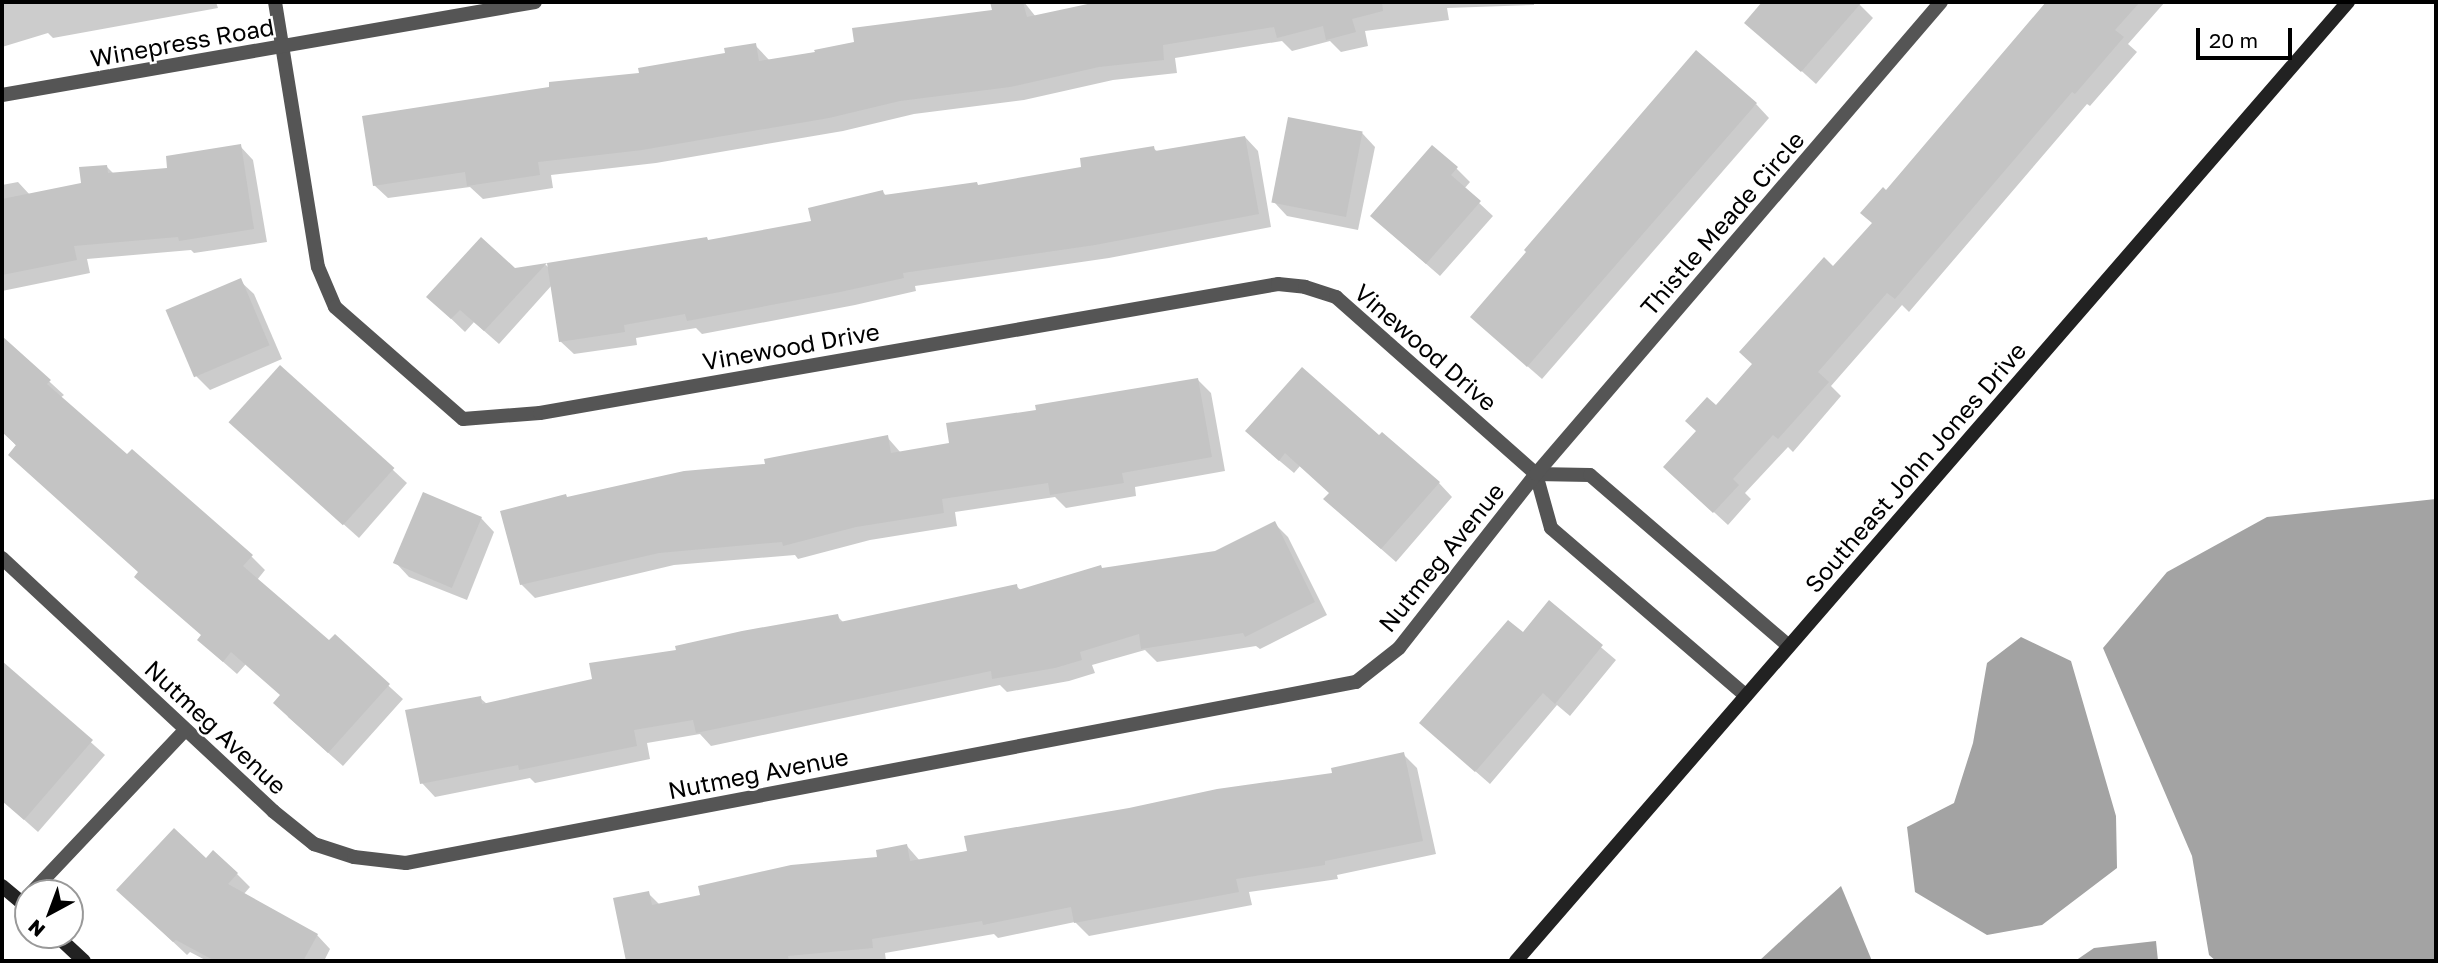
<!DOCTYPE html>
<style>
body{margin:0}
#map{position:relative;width:2438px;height:963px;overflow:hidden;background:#fff;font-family:"Golos Text",sans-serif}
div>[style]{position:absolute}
.water>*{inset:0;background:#a3a3a3}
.shadow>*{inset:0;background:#0003}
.building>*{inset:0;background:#c4c4c4;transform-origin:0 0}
.street>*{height:14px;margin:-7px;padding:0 7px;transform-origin:7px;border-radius:7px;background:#555}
.secondary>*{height:14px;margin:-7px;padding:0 7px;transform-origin:7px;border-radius:7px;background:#222}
span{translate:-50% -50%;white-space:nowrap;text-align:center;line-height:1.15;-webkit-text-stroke:5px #fff;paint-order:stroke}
.street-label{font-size:24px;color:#000}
.frame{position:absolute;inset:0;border:4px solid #000;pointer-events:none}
.north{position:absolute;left:14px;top:879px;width:70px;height:70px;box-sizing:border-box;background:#fff;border:2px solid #999;border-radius:50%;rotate:221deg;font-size:19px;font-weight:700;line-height:28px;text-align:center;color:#000}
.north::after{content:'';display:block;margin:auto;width:24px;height:32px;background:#000;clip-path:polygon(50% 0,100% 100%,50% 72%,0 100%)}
.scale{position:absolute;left:2196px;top:28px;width:96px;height:32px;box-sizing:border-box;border:4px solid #000;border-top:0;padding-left:9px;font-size:21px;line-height:24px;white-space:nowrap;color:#000;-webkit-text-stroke:5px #fff;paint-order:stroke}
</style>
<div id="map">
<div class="water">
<i style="clip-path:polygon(2436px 499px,2436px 961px,2216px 961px,2209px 955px,2192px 856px,2103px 648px,2167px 572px,2267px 517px)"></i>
<i style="clip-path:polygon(2021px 637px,2071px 661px,2116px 816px,2117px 868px,2042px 925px,1987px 935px,1915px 892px,1907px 827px,1954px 803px,1973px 743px,1987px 663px)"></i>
<i style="clip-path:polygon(1841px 886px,1872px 961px,1759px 961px,1800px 923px)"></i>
<i style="clip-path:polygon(2156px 941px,2158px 961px,2075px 961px,2094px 948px)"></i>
</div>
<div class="shadow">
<i style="clip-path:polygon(2px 2px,216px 2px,218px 8px,53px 38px,48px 33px,2px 47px)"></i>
<i style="clip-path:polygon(1008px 2px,1024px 2px,1036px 17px,1092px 5px,1092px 2px,1534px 2px,1534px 5px,1447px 8px,1449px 20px,1365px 31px,1368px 46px,1341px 52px,1330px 41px,1292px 51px,1282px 41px,1175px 58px,1177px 73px,1113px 80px,1024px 100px,914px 114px,843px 131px,656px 163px,551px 175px,553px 188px,483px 199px,470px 187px,388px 198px,374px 185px,641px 74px,727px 55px,755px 45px,770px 61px,817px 54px,994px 11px,993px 5px)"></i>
<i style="clip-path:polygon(1765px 2px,1857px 2px,1873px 18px,1816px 84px,1747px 22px)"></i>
<i style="clip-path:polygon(2050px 2px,2165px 2px,2128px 44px,2137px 52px,2090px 106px,2087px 104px,1909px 312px,1902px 305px,1831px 386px,1841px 396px,1793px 452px,1788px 447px,1745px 493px,1751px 499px,1728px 525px,1679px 480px,1698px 431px,1873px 224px,1886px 192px)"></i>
<i style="clip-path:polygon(1756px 104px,1769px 118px,1542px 379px,1486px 330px)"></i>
<i style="clip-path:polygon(1362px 133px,1375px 147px,1358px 230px,1287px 216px,1274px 202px)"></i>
<i style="clip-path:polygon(1245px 137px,1258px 151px,1271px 227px,1109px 258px,915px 286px,916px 291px,855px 305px,702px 334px,696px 328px,636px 338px,637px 345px,574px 354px,560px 341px,552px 285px,499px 344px,474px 322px,465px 332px,442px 310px,514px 270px,546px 265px,550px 269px,813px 222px,883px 192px,887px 197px,979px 186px,1083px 169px,1153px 148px,1158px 152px)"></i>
<i style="clip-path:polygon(240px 146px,253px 160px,267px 242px,194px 253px,191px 250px,87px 259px,90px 273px,2px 291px,2px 185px,18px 182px,30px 195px,82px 184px,107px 167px,114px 174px,170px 169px)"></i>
<i style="clip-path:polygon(1456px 168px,1470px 182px,1464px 189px,1493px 216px,1440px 276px,1386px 229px)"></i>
<i style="clip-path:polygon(240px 281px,254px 294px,282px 359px,210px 390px,196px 376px)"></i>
<i style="clip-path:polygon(2px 338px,64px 395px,60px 398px,128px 456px,132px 451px,252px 557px,265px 570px,257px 580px,329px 643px,335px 637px,403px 699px,343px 766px,288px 717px,282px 696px,246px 664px,237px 674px,213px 653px,203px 636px,2px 431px)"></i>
<i style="clip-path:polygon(1198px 380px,1211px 393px,1225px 471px,1135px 487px,1136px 496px,1066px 508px,1055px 497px,955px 512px,957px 526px,870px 540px,798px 559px,795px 555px,674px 565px,535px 598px,521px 584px,568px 498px,767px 465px,887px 437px,901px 453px,951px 444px,1038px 411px)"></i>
<i style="clip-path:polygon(245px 436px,393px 470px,407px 483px,359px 538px)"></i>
<i style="clip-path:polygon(1261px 445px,1439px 483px,1452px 497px,1396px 562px,1339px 512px,1331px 493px,1300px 466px,1294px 473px)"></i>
<i style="clip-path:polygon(481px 518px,494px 532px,467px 600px,409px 577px,396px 563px)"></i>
<i style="clip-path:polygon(1274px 523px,1288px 537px,1327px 615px,1260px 649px,1256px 646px,1157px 662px,1145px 650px,1092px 665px,1095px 673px,1069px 681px,1007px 692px,1000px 685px,711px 746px,700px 734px,647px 743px,650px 759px,535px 783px,530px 778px,435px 797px,422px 783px,480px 698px,487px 704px,594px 680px,678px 651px,837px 616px,844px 623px,1016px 586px,1022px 591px,1104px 570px,1215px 553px)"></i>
<i style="clip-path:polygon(1549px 603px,1616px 660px,1570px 716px,1557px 705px,1490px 784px,1435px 736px)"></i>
<i style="clip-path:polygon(2px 662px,105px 755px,38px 832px,2px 800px)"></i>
<i style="clip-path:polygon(1403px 754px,1417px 768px,1436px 854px,1337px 875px,1338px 879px,1249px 892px,1252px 905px,1089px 936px,1075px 922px,998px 938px,994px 934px,885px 953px,886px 961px,628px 961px,615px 900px,648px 893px,660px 905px,879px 859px,907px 846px,920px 861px,1334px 775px)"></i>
<i style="clip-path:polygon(237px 874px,250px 887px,243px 895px,317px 935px,330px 949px,324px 961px,207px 961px,190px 952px,187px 955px,132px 903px)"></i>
</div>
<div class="building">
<i style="clip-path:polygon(990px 2px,1023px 2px,1027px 17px,1097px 2px,1382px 2px,1383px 11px,1352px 19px,1356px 32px,1326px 40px,1323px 26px,1277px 38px,1274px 27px,1163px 45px,1164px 60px,1099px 67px,1010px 87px,900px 101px,829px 118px,642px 150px,538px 162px,540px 175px,467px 186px,465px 172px,373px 186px,362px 116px,549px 87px,549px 82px,639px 73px,638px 68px,725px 53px,724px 48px,756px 43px,759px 61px,815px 52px,814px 50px,854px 42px,852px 28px,992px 10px)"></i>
<i style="clip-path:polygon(1762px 2px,1862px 2px,1801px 72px,1744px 23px)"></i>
<i style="clip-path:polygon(2046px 2px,2140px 2px,2115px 30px,2124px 37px,2075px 94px,2072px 92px,1895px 299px,1887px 293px,1818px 372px,1829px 382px,1778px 439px,1773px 435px,1733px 479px,1739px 485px,1713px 513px,1663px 467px,1696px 431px,1685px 421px,1707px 397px,1716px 405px,1752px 364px,1739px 352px,1824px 257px,1833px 266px,1872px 223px,1860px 213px,1883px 187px,1886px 190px)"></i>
<i style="clip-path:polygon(1696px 50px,1757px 103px,1527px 367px,1470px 317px,1526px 252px,1524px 250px)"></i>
<i style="left:1288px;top:117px;width:76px;height:87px;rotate:11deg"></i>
<i style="clip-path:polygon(1245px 136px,1259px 214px,1095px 245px,903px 273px,904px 278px,840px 292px,687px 321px,685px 314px,624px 325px,625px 332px,559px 342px,547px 263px,707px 237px,708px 240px,811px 221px,808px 208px,883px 190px,884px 195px,977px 182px,978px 185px,1081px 167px,1080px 158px,1154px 146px,1155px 151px)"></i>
<i style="clip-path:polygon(241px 144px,254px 229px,179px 241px,178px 237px,74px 246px,77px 260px,2px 275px,2px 199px,81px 183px,79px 167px,107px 165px,108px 173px,167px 168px,166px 156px)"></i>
<i style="clip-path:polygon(1432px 145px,1458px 167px,1451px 175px,1481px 201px,1426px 264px,1370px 216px)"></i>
<i style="clip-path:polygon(481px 237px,515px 268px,547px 263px,484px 331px,460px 310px,451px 319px,426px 297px)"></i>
<i style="left:241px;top:278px;width:73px;height:82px;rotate:67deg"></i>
<i style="clip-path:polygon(2px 336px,51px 380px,47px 384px,127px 454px,132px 449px,253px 555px,243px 566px,329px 640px,335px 634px,390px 684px,328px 753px,273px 703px,280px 695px,231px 652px,223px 662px,197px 640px,201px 635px,134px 577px,138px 572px,8px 455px,16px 445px,2px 432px)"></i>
<i style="left:280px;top:365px;width:154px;height:77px;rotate:42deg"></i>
<i style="clip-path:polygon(1302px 367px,1379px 435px,1382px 432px,1440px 482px,1381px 549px,1323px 499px,1329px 493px,1285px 453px,1279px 461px,1245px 431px)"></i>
<i style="clip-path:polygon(1198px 378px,1212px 457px,1122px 473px,1124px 483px,1050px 495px,1048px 483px,942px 499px,944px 513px,856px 527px,783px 546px,782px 542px,659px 553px,520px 585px,500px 511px,566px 494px,567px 497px,684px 471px,765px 464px,764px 459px,888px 435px,891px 453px,949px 443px,946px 423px,1036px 410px,1035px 405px)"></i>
<i style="left:423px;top:492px;width:64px;height:77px;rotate:23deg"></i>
<i style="clip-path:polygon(1275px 521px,1315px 602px,1245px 637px,1243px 633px,1141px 649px,1139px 634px,1080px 652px,1082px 660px,1055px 668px,992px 679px,991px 671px,696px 733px,693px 720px,634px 730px,637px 746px,519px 770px,518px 765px,420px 784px,405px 710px,481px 696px,482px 704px,592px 679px,589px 663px,676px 650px,675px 646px,742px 631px,838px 614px,840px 622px,1017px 584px,1018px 590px,1101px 565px,1102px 568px,1215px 551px)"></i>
<i style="clip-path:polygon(1549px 600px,1603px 645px,1555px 704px,1543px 693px,1475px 772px,1419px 723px,1508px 620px,1523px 632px)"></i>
<i style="clip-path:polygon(2px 661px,93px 740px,24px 820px,2px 801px)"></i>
<i style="clip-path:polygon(1404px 752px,1423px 841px,1325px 861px,1325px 865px,1236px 879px,1239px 892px,1074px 923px,1071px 907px,983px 925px,982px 921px,872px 939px,873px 948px,788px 956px,789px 961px,626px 961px,613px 898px,649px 891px,652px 905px,700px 895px,698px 886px,791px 865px,877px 857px,876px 850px,907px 844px,910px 861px,967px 851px,964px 836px,1129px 808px,1217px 789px,1332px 773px,1331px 768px)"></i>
<i style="clip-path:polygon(174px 828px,206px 858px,213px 850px,238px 873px,228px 884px,318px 934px,303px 961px,215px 961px,176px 940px,173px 942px,116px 890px)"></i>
</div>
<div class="street">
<i style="left:275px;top:2px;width:268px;rotate:80.8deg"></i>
<i style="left:318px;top:267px;width:43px;rotate:67deg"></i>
<i style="left:335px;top:307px;width:170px;rotate:41.2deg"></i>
<i style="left:463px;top:419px;width:77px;rotate:-4.5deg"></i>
<i style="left:540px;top:413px;width:749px;rotate:-9.91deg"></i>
<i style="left:1278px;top:284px;width:27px;rotate:6deg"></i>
<i style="left:1305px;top:287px;width:33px;rotate:18deg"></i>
<i style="left:1336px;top:297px;width:267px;rotate:41.5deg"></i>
<i style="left:1536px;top:474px;width:56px;rotate:74.5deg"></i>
<i style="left:1551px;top:528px;width:257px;rotate:40.7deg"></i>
<i style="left:2px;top:95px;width:541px;rotate:-9.9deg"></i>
<i style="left:1536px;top:474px;width:54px;rotate:1.1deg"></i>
<i style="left:1590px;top:475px;width:262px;rotate:40.7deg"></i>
<i style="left:2px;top:558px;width:371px;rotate:43deg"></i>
<i style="left:273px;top:811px;width:53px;rotate:38.8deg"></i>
<i style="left:314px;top:844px;width:42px;rotate:18deg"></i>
<i style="left:354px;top:857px;width:52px;rotate:6.6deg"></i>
<i style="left:406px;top:863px;width:967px;rotate:-10.79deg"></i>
<i style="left:1356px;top:682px;width:55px;rotate:-38.3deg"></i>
<i style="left:1399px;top:648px;width:221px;rotate:-51.8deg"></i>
<i style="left:1536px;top:474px;width:622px;rotate:-49.37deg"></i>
<i style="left:31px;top:893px;width:224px;rotate:-46.6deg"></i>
</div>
<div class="secondary">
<i style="left:2px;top:886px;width:34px;rotate:40deg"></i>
<i style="left:56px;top:935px;width:38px;rotate:43deg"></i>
<i style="left:1516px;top:961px;width:1270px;rotate:-49.06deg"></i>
</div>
<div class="street-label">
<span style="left:182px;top:42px;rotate:-10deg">Winepress Road</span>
<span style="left:1722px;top:223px;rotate:-49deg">Thistle Meade Circle</span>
<span style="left:791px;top:346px;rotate:-10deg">Vinewood Drive</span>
<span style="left:1426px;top:347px;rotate:41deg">Vinewood Drive</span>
<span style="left:1915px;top:467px;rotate:-49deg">Southeast John Jones Drive</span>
<span style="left:1441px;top:557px;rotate:-51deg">Nutmeg Avenue</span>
<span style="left:216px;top:727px;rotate:43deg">Nutmeg Avenue</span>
<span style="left:758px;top:773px;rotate:-11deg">Nutmeg Avenue</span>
</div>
<div class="frame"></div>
<div class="north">N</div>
<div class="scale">20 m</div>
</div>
